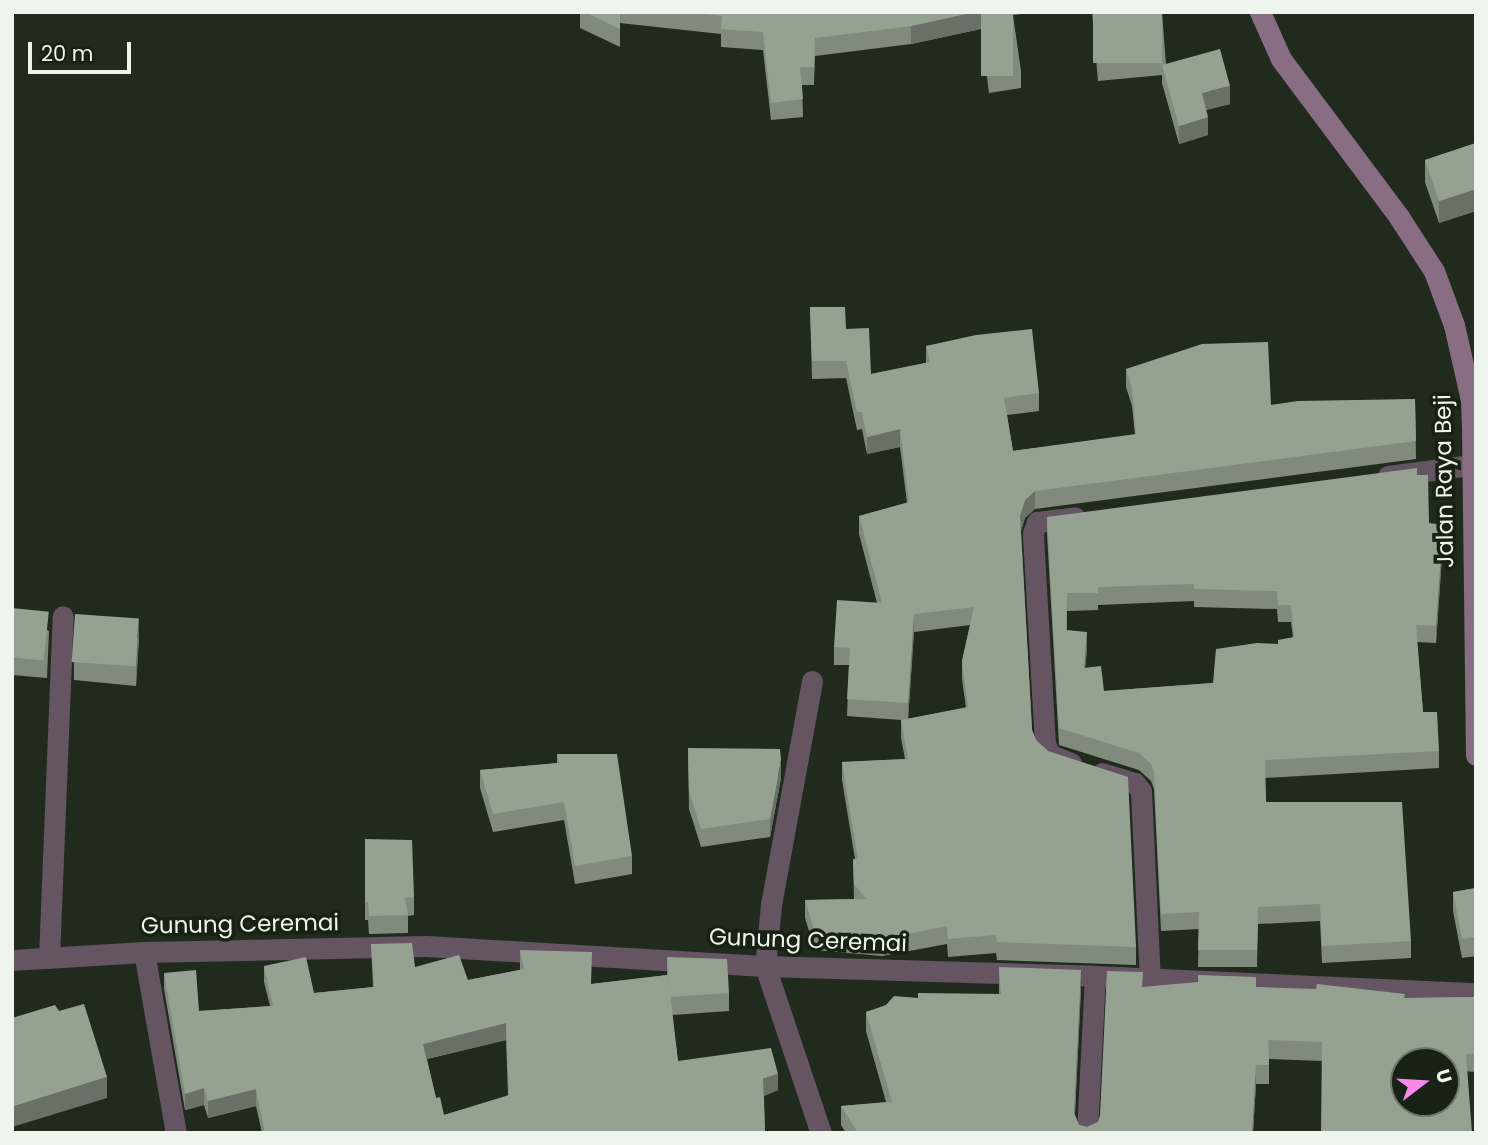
<!DOCTYPE html>
<style>
body{margin:0}
#map{position:relative;width:1488px;height:1145px;overflow:hidden;background:#212b1d;font-family:Poppins,sans-serif}
div>[style]{position:absolute}
.street>*{height:21px;margin:-10.5px;padding:0 10.5px;transform-origin:10.5px;border-radius:10.5px;background:#655462}
.secondary>*{height:21px;margin:-10.5px;padding:0 10.5px;transform-origin:10.5px;border-radius:10.5px;background:#886d83}
.wall>*{inset:0;background:#818b7d}
.shaded-wall>*{inset:0;background:#697166}
.building>*{inset:0;background:#96a291;transform-origin:0 0}
span{translate:-50% -50%;white-space:nowrap;text-align:center;line-height:1.15;-webkit-text-stroke:7px #172114;paint-order:stroke}
.street-label{font-size:23px;color:#eef5ec}
.frame{position:absolute;inset:0;border:14px solid #eef5ec;pointer-events:none}
.north{position:absolute;left:1390px;top:1047px;width:70px;height:70px;box-sizing:border-box;background:#172114;border:2px solid #6d766a;border-radius:50%;rotate:73deg;font-size:19px;font-weight:700;line-height:28px;text-align:center;color:#eef5ec}
.north::after{content:'';display:block;margin:auto;width:24px;height:32px;background:#f888e9;clip-path:polygon(50% 0,100% 100%,50% 72%,0 100%)}
.scale{position:absolute;left:28px;top:42px;width:103px;height:32px;box-sizing:border-box;border:4px solid #eef5ec;border-top:0;padding-left:9px;font-size:21px;line-height:24px;white-space:nowrap;color:#eef5ec;-webkit-text-stroke:5px #172114;paint-order:stroke}
</style>
<div id="map">
<div class="street">
<i style="left:1388px;top:476px;width:85px;rotate:-7.5deg"></i>
<i style="left:812px;top:681px;width:228px;rotate:100.4deg"></i>
<i style="left:771px;top:905px;width:61px;rotate:95.6deg"></i>
<i style="left:765px;top:966px;width:176px;rotate:71.5deg"></i>
<i style="left:1071px;top:763px;width:22px;rotate:-159deg"></i>
<i style="left:1050px;top:755px;width:12px;rotate:-114deg"></i>
<i style="left:1045px;top:744px;width:211px;rotate:-93.3deg"></i>
<i style="left:1033px;top:533px;width:12px;rotate:-70deg"></i>
<i style="left:1037px;top:522px;width:38px;rotate:-7deg"></i>
<i style="left:1102px;top:773px;width:34px;rotate:17deg"></i>
<i style="left:1135px;top:783px;width:10px;rotate:53deg"></i>
<i style="left:1141px;top:791px;width:188px;rotate:87.3deg"></i>
<i style="left:144px;top:952px;width:184px;rotate:80deg"></i>
<i style="left:49px;top:958px;width:342px;rotate:-87.7deg"></i>
<i style="left:12px;top:960px;width:132px;rotate:-3.5deg"></i>
<i style="left:144px;top:952px;width:282px;rotate:-1.2deg"></i>
<i style="left:426px;top:946px;width:340px;rotate:3.4deg"></i>
<i style="left:765px;top:966px;width:330px;rotate:1.7deg"></i>
<i style="left:1095px;top:976px;width:381px;rotate:2.6deg"></i>
<i style="left:1087px;top:1133px;width:157px;rotate:-87.1deg"></i>
</div>
<div class="secondary">
<i style="left:1260px;top:12px;width:51px;rotate:65.9deg"></i>
<i style="left:1281px;top:59px;width:197px;rotate:53.2deg"></i>
<i style="left:1399px;top:217px;width:64px;rotate:57.1deg"></i>
<i style="left:1434px;top:271px;width:58px;rotate:69.7deg"></i>
<i style="left:1454px;top:325px;width:77px;rotate:77.2deg"></i>
<i style="left:1471px;top:400px;width:28px;rotate:88deg"></i>
<i style="left:1472px;top:428px;width:327px;rotate:89.3deg"></i>
</div>
<div class="wall">
<i style="clip-path:polygon(580px 12px,1037px 12px,1013px 15px,1021px 71px,1021px 88px,989px 93px,981px 29px,911px 44px,815px 56px,814px 85px,802px 85px,803px 117px,771px 120px,763px 50px,721px 47px,721px 34px,620px 23px,620px 47px,580px 28px)"></i>
<i style="clip-path:polygon(1092px 12px,1162px 12px,1166px 64px,1230px 104px,1206px 110px,1208px 135px,1179px 144px,1162px 83px,1162px 75px,1098px 81px)"></i>
<i style="clip-path:polygon(1476px 143px,1476px 211px,1439px 223px,1425px 182px,1425px 160px)"></i>
<i style="clip-path:polygon(evenodd,810px 307px,846px 329px,871px 374px,926px 363px,926px 346px,1039px 393px,1039px 411px,1007px 415px,1013px 451px,1135px 435px,1132px 406px,1126px 387px,1126px 369px,1271px 405px,1415px 399px,1416px 459px,1035px 509px,1025px 518px,1021px 531px,1032px 730px,1036px 740px,1136px 947px,1136px 965px,997px 960px,996px 953px,948px 957px,947px 944px,882px 956px,815px 950px,805px 918px,805px 900px,854px 899px,853px 859px,855px 859px,842px 780px,842px 762px,905px 759px,901px 738px,901px 720px,847px 716px,849px 665px,834px 665px,834px 647px,877px 603px,859px 534px,859px 516px,907px 503px,900px 447px,867px 454px,862px 429px,857px 430px,846px 378px,812px 379px,810px 307px,970px 625px,962px 661px,962px 679px,966px 708px,908px 719px,914px 632px,970px 625px)"></i>
<i style="clip-path:polygon(evenodd,1417px 475px,1429px 523px,1443px 542px,1436px 643px,1417px 642px,1423px 712px,1439px 751px,1439px 768px,1265px 778px,1266px 802px,1411px 941px,1411px 958px,1322px 963px,1320px 921px,1258px 924px,1257px 967px,1198px 967px,1199px 929px,1161px 931px,1154px 789px,1151px 781px,1139px 770px,1059px 745px,1047px 534px,1047px 517px,1417px 475px,1194px 601px,1194px 607px,1277px 609px,1278px 622px,1291px 622px,1293px 638px,1278px 644px,1213px 683px,1104px 691px,1085px 668px,1087px 649px,1067px 630px,1067px 611px,1098px 610px,1098px 605px,1194px 601px)"></i>
<i style="clip-path:polygon(12px 608px,49px 631px,47px 678px,12px 675px)"></i>
<i style="clip-path:polygon(139px 637px,136px 686px,74px 680px,74px 662px)"></i>
<i style="clip-path:polygon(688px 748px,781px 778px,770px 837px,701px 847px,689px 809px)"></i>
<i style="clip-path:polygon(557px 754px,632px 856px,632px 874px,575px 884px,564px 820px,493px 832px,480px 788px,480px 770px,557px 763px)"></i>
<i style="clip-path:polygon(365px 839px,414px 897px,414px 915px,408px 916px,408px 933px,369px 934px,368px 920px,365px 920px)"></i>
<i style="clip-path:polygon(1476px 888px,1476px 956px,1462px 958px,1453px 911px,1453px 892px)"></i>
<i style="clip-path:polygon(evenodd,371px 944px,415px 967px,468px 980px,520px 970px,520px 950px,592px 984px,667px 975px,667px 957px,729px 993px,729px 1011px,672px 1015px,678px 1061px,778px 1090px,764px 1096px,765px 1133px,262px 1133px,256px 1106px,208px 1118px,204px 1105px,185px 1110px,164px 989px,164px 973px,199px 1011px,270px 1006px,264px 982px,264px 966px,314px 993px,373px 987px,371px 944px,506px 1040px,508px 1096px,444px 1115px,436px 1098px,427px 1059px,506px 1040px)"></i>
<i style="clip-path:polygon(999px 967px,1081px 989px,1075px 1115px,1079px 1125px,1087px 1127px,1098px 1122px,1143px 987px,1256px 987px,1405px 998px,1476px 997px,1476px 1072px,1322px 1061px,1269px 1059px,1269px 1084px,1256px 1084px,1253px 1133px,846px 1133px,841px 1125px,841px 1106px,886px 1102px,866px 1031px,866px 1012px,918px 998px,999px 994px)"></i>
</div>
<div class="shaded-wall">
<i style="clip-path:polygon(975px 12px,981px 12px,981px 29px,911px 44px,911px 26px)"></i>
<i style="clip-path:polygon(1230px 86px,1230px 104px,1202px 111px,1202px 93px)"></i>
<i style="clip-path:polygon(1208px 117px,1208px 135px,1179px 144px,1179px 126px)"></i>
<i style="clip-path:polygon(1476px 189px,1476px 211px,1439px 223px,1439px 201px)"></i>
<i style="clip-path:polygon(900px 429px,900px 447px,867px 454px,867px 437px)"></i>
<i style="clip-path:polygon(1035px 491px,1035px 509px,1025px 518px,1020px 534px,1020px 516px,1025px 500px)"></i>
<i style="clip-path:polygon(1443px 525px,1443px 542px,1436px 643px,1436px 626px)"></i>
<i style="clip-path:polygon(914px 614px,914px 632px,908px 721px,908px 703px)"></i>
<i style="clip-path:polygon(139px 619px,139px 637px,136px 686px,136px 668px)"></i>
<i style="clip-path:polygon(1087px 632px,1087px 649px,1084px 685px,1084px 668px)"></i>
<i style="clip-path:polygon(781px 760px,781px 778px,770px 837px,770px 819px)"></i>
<i style="clip-path:polygon(1081px 970px,1081px 989px,1074px 1132px,1074px 1113px)"></i>
<i style="clip-path:polygon(506px 1023px,506px 1040px,423px 1060px,423px 1044px)"></i>
<i style="clip-path:polygon(1256px 1065px,1256px 1084px,1253px 1133px,1252px 1133px)"></i>
<i style="clip-path:polygon(778px 1074px,778px 1090px,763px 1096px,763px 1079px)"></i>
<i style="clip-path:polygon(107px 1077px,107px 1098px,12px 1127px,12px 1107px)"></i>
<i style="clip-path:polygon(204px 1088px,204px 1105px,185px 1110px,185px 1094px)"></i>
<i style="clip-path:polygon(256px 1089px,256px 1106px,208px 1118px,208px 1101px)"></i>
</div>
<div class="building">
<i style="clip-path:polygon(585px 12px,620px 12px,620px 29px)"></i>
<i style="clip-path:polygon(684px 12px,975px 12px,911px 26px,815px 38px,814px 67px,800px 67px,803px 99px,771px 103px,763px 32px,721px 29px,722px 16px)"></i>
<i style="left:981px;top:12px;width:32px;height:64px"></i>
<i style="left:1093px;top:12px;width:69px;height:51px"></i>
<i style="clip-path:polygon(1220px 49px,1230px 86px,1202px 93px,1208px 117px,1179px 126px,1162px 65px)"></i>
<i style="clip-path:polygon(1476px 143px,1476px 189px,1439px 201px,1425px 160px)"></i>
<i style="clip-path:polygon(810px 307px,845px 307px,846px 329px,869px 328px,871px 374px,930px 362px,926px 346px,976px 335px,1032px 329px,1039px 393px,1004px 398px,1013px 451px,1136px 434px,1132px 388px,1126px 369px,1202px 344px,1268px 342px,1271px 405px,1298px 401px,1415px 399px,1416px 441px,1035px 491px,1025px 500px,1020px 516px,1032px 730px,1036px 740px,1048px 751px,1128px 777px,1136px 947px,997px 942px,996px 935px,948px 939px,947px 926px,882px 939px,815px 933px,805px 900px,866px 899px,854px 884px,853px 859px,858px 859px,842px 762px,908px 759px,901px 720px,968px 707px,962px 661px,974px 607px,914px 614px,908px 703px,847px 699px,850px 648px,834px 647px,837px 600px,882px 603px,859px 516px,909px 502px,900px 429px,867px 437px,862px 412px,857px 412px,846px 361px,812px 361px)"></i>
<i style="clip-path:polygon(evenodd,1417px 468px,1417px 475px,1428px 475px,1429px 523px,1443px 525px,1436px 626px,1416px 625px,1423px 712px,1437px 712px,1439px 751px,1265px 760px,1266px 802px,1402px 802px,1411px 941px,1322px 946px,1320px 904px,1258px 907px,1257px 950px,1198px 950px,1199px 912px,1161px 914px,1154px 772px,1151px 764px,1139px 753px,1059px 728px,1047px 517px,1417px 468px,1194px 584px,1194px 589px,1277px 591px,1278px 605px,1291px 605px,1294px 637px,1278px 640px,1278px 644px,1257px 643px,1216px 649px,1213px 683px,1104px 691px,1101px 666px,1084px 668px,1087px 632px,1066px 630px,1067px 593px,1098px 593px,1098px 587px,1194px 584px)"></i>
<i style="left:12px;top:608px;width:37px;height:49px;rotate:6deg"></i>
<i style="left:75px;top:614px;width:64px;height:48px;rotate:4deg"></i>
<i style="clip-path:polygon(688px 748px,780px 749px,781px 760px,770px 819px,701px 829px,689px 791px)"></i>
<i style="clip-path:polygon(557px 754px,617px 754px,632px 856px,575px 866px,564px 802px,493px 814px,480px 770px,559px 763px)"></i>
<i style="clip-path:polygon(365px 839px,412px 840px,414px 897px,405px 898px,408px 915px,369px 916px,368px 902px,365px 902px)"></i>
<i style="clip-path:polygon(1476px 888px,1476px 937px,1462px 939px,1453px 892px)"></i>
<i style="clip-path:polygon(evenodd,412px 943px,415px 967px,459px 955px,468px 980px,524px 969px,520px 950px,592px 952px,591px 984px,668px 975px,678px 1061px,771px 1048px,778px 1074px,763px 1079px,765px 1133px,265px 1133px,256px 1089px,208px 1101px,204px 1088px,185px 1094px,164px 973px,196px 970px,199px 1011px,273px 1006px,264px 966px,306px 957px,314px 993px,374px 987px,371px 944px,412px 943px,506px 1023px,509px 1095px,444px 1115px,440px 1097px,436px 1098px,423px 1044px,506px 1023px)"></i>
<i style="clip-path:polygon(667px 957px,727px 959px,729px 993px,670px 997px)"></i>
<i style="clip-path:polygon(evenodd,999px 967px,1081px 970px,1074px 1113px,1079px 1125px,1087px 1127px,1098px 1122px,1100px 1115px,1107px 971px,1143px 972px,1142px 987px,1198px 982px,1198px 975px,1256px 977px,1256px 987px,1316px 989px,1317px 984px,1405px 994px,1404px 998px,1476px 997px,1476px 1053px,1466px 1054px,1472px 1133px,1321px 1133px,1322px 1042px,1268px 1040px,1269px 1065px,1256px 1065px,1252px 1133px,858px 1133px,841px 1106px,892px 1102px,866px 1012px,886px 1005px,894px 996px,918px 998px,918px 993px,1001px 994px,999px 967px,1404px 1061px,1446px 1061px,1446px 1103px,1404px 1103px,1404px 1061px)"></i>
<i style="clip-path:polygon(84px 1004px,107px 1077px,12px 1107px,12px 1018px,55px 1005px,59px 1011px)"></i>
</div>
<div class="street-label">
<span style="left:1444px;top:481px;rotate:-91deg">Jalan Raya Beji</span>
<span style="left:240px;top:924px;rotate:-1deg">Gunung Ceremai</span>
<span style="left:808px;top:940px;rotate:2deg">Gunung Ceremai</span>
</div>
<div class="frame"></div>
<div class="north">U</div>
<div class="scale">20 m</div>
</div>
